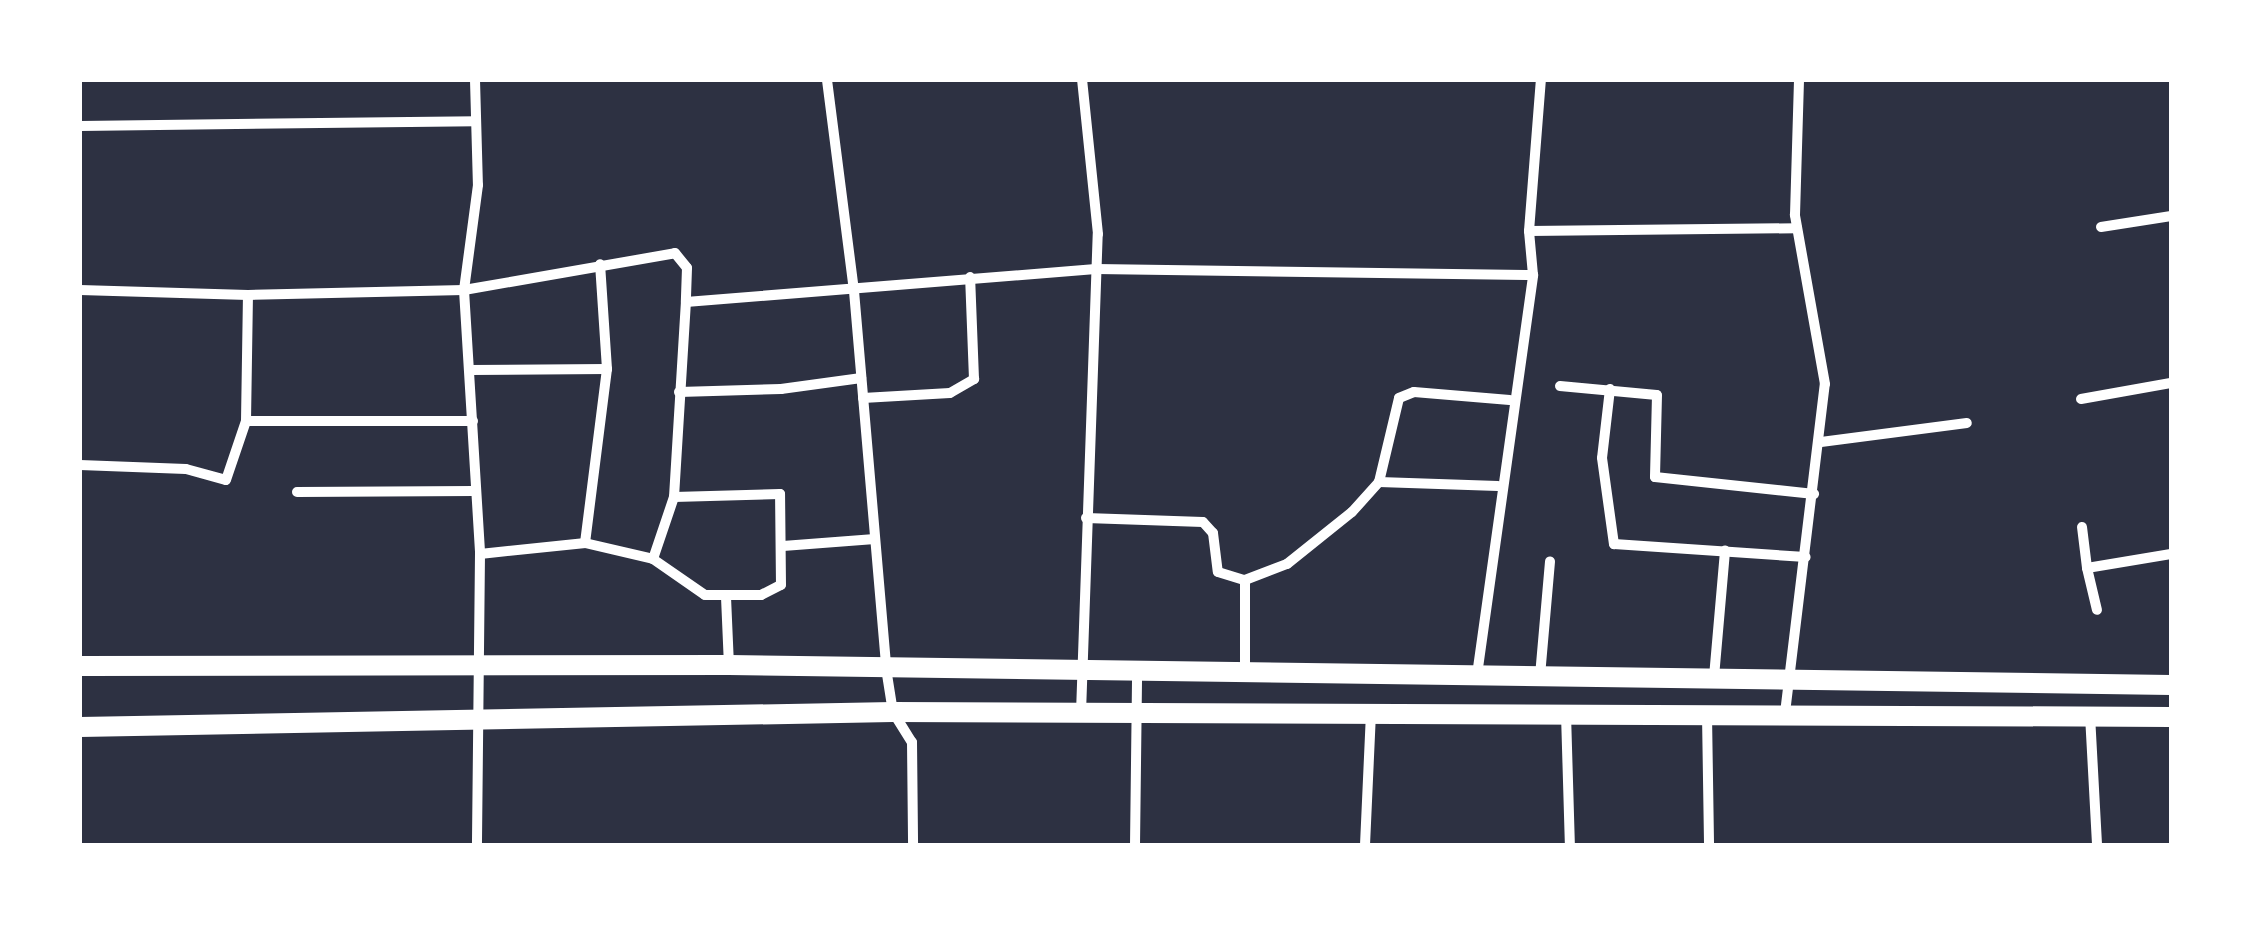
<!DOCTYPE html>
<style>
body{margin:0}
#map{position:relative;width:2251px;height:925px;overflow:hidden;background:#2d3142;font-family:Helvetica,sans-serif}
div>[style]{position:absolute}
.minor>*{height:10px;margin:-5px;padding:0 5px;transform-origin:5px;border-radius:5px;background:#fff}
.secondary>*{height:20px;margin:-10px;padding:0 10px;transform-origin:10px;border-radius:10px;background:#fff}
span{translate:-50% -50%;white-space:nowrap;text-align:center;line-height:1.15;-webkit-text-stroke:9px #fff;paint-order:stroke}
.frame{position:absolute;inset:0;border:82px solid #fff;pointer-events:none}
</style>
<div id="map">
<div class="minor">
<i style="left:475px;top:80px;width:105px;rotate:88.4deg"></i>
<i style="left:478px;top:185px;width:106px;rotate:97.6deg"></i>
<i style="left:464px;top:290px;width:264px;rotate:86.5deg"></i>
<i style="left:480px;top:554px;width:291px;rotate:90.6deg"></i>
<i style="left:827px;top:80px;width:213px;rotate:82.7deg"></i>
<i style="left:854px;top:291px;width:378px;rotate:85.1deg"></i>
<i style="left:886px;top:668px;width:45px;rotate:81deg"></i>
<i style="left:893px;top:712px;width:36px;rotate:58deg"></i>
<i style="left:912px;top:742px;width:103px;rotate:89.4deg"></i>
<i style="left:80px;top:126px;width:396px;rotate:-0.7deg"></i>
<i style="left:2101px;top:227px;width:71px;rotate:-8.9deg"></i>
<i style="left:1529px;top:231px;width:268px;rotate:-0.6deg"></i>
<i style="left:80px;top:290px;width:168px;rotate:1.7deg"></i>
<i style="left:248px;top:295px;width:216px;rotate:-1.3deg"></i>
<i style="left:464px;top:290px;width:214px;rotate:-9.9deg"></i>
<i style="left:675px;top:253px;width:19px;rotate:51deg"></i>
<i style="left:687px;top:268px;width:34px;rotate:92deg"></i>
<i style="left:686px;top:302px;width:411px;rotate:-4.6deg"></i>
<i style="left:1096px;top:269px;width:437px;rotate:0.8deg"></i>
<i style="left:470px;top:370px;width:137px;rotate:-0.4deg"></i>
<i style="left:607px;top:369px;width:105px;rotate:-93.8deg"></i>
<i style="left:1560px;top:386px;width:97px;rotate:5.3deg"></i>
<i style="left:1657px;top:395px;width:82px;rotate:91.4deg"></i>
<i style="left:1655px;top:477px;width:160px;rotate:6.1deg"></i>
<i style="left:1610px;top:389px;width:69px;rotate:96.6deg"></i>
<i style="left:1602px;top:458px;width:87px;rotate:82.1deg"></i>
<i style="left:1614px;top:544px;width:192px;rotate:3.9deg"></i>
<i style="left:679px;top:392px;width:102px;rotate:-1.7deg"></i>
<i style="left:781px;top:389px;width:81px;rotate:-7.8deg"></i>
<i style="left:863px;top:398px;width:87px;rotate:-3.3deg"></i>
<i style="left:950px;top:393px;width:28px;rotate:-30deg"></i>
<i style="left:974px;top:379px;width:102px;rotate:-92.2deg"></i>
<i style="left:2081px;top:399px;width:91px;rotate:-10.1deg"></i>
<i style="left:246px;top:421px;width:126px;rotate:-89.1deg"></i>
<i style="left:1821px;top:442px;width:147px;rotate:-7.4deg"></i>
<i style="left:80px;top:465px;width:106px;rotate:2.2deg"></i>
<i style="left:186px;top:469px;width:41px;rotate:15.4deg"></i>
<i style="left:226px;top:480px;width:62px;rotate:-71.3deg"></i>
<i style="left:246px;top:421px;width:227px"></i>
<i style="left:1379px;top:482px;width:119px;rotate:1.9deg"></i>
<i style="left:297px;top:492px;width:177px;rotate:-0.3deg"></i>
<i style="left:1086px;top:518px;width:117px;rotate:2deg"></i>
<i style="left:1203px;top:522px;width:15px;rotate:48deg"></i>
<i style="left:1213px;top:533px;width:39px;rotate:83deg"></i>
<i style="left:1218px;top:572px;width:28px;rotate:17deg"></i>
<i style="left:2082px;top:527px;width:41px;rotate:83deg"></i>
<i style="left:2087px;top:568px;width:85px;rotate:-9.5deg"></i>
<i style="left:585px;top:543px;width:175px;rotate:-82.8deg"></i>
<i style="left:783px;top:546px;width:92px;rotate:-4.4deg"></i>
<i style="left:480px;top:554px;width:106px;rotate:-6deg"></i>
<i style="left:585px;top:543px;width:70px;rotate:13.2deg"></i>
<i style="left:653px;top:559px;width:63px;rotate:34.7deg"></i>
<i style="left:705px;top:595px;width:56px"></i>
<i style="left:761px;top:595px;width:22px;rotate:-27deg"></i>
<i style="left:781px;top:585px;width:91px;rotate:-90.6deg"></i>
<i style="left:780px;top:494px;width:106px;rotate:178.4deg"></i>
<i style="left:653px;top:559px;width:65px;rotate:-71.3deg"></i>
<i style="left:674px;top:497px;width:195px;rotate:-86.5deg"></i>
<i style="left:2087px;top:568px;width:43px;rotate:76.6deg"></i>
<i style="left:726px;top:597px;width:68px;rotate:87.5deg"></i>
<i style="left:1245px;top:673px;width:93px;rotate:-90deg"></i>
<i style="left:1245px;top:580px;width:45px;rotate:-20.9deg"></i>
<i style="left:1287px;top:564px;width:83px;rotate:-38.7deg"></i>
<i style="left:1352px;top:512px;width:40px;rotate:-48deg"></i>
<i style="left:1379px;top:482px;width:86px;rotate:-76.6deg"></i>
<i style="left:1399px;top:398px;width:16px;rotate:-22deg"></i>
<i style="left:1414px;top:392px;width:96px;rotate:4.8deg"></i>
<i style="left:1477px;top:675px;width:404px;rotate:-82deg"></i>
<i style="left:1533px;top:275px;width:44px;rotate:-95.2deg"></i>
<i style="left:1529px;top:231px;width:151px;rotate:-85.5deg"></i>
<i style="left:1540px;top:676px;width:115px;rotate:-85deg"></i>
<i style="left:1714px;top:677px;width:127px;rotate:-85deg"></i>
<i style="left:1081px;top:713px;width:479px;rotate:-88deg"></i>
<i style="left:1098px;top:234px;width:155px;rotate:-95.9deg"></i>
<i style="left:1785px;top:713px;width:331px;rotate:-83.1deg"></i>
<i style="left:1825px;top:384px;width:172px;rotate:-100.1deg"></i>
<i style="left:1795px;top:215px;width:135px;rotate:-88.3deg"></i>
<i style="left:1566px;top:714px;width:131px;rotate:88.3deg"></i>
<i style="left:1707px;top:715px;width:130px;rotate:89.1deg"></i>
<i style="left:2090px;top:715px;width:130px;rotate:86.9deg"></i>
<i style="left:1135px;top:845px;width:174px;rotate:-89.3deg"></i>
<i style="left:1365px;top:845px;width:132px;rotate:-87.4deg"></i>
</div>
<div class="secondary">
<i style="left:80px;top:666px;width:649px;rotate:-0.09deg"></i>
<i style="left:729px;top:665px;width:1442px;rotate:0.79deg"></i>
<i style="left:80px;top:727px;width:813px;rotate:-1.06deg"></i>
<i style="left:893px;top:712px;width:1278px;rotate:0.22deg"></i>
</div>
<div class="frame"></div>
</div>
